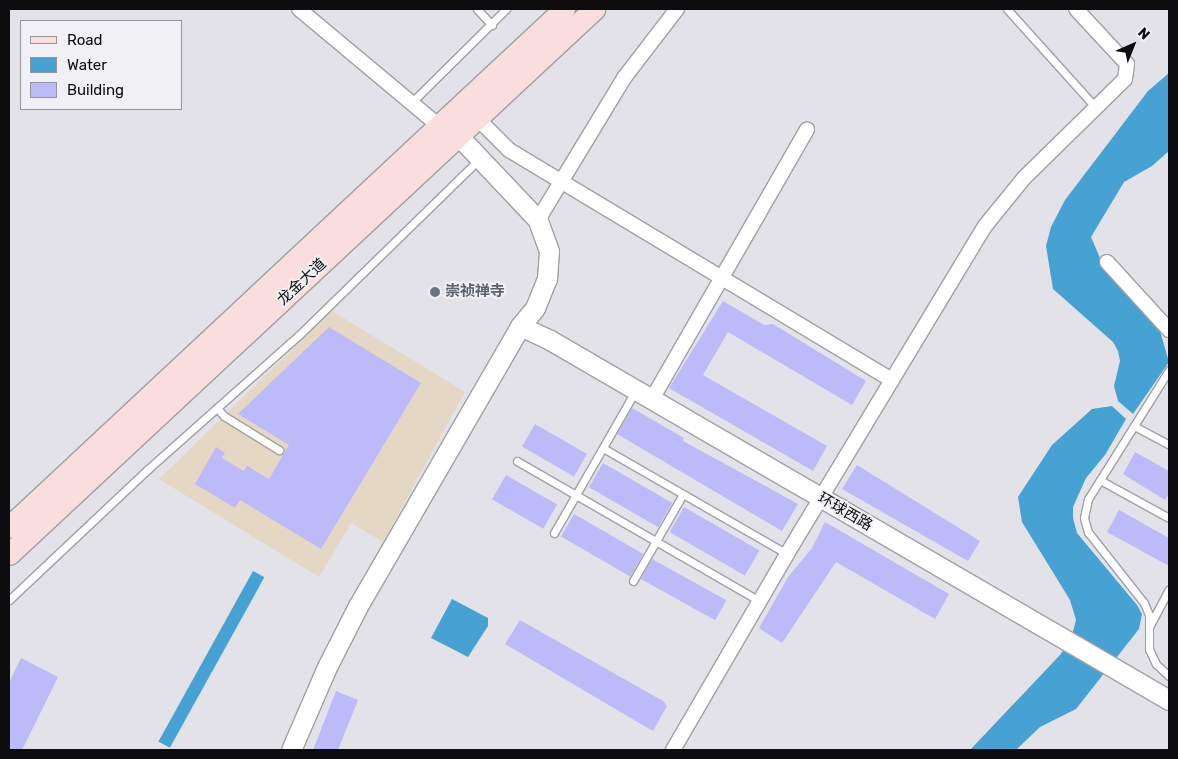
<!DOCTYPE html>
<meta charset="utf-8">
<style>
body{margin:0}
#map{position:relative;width:1178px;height:759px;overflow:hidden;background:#e2e2e8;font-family:Rubik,"Noto Sans SC",sans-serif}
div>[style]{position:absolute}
.industrial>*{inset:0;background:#e4d7c4}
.water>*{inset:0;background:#46a2d2;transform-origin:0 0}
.building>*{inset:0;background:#bdbafa;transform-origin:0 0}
.roads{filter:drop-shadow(1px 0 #a0a0a5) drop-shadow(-1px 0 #a0a0a5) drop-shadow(0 1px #a0a0a5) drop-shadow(0 -1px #a0a0a5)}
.lane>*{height:7px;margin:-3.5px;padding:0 3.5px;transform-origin:3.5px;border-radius:3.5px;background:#fff}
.street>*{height:14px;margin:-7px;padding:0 7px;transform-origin:7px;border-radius:7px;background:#fff}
.secondary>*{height:19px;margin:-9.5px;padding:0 9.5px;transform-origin:9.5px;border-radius:9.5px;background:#fff}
.primary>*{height:21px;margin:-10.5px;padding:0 10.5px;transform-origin:10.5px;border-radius:10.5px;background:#fadddd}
.dots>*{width:14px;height:14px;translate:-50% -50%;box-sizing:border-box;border:2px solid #f0f0f5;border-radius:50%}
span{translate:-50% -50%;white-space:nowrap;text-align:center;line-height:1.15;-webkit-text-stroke:4px #f0f0f5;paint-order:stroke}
.street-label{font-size:15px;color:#0d0d0f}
.worship-label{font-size:15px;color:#5b616d;font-weight:700}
.left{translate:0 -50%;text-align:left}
.frame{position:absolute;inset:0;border:10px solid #0d0d0f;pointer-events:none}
.legend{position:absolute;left:20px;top:20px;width:162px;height:90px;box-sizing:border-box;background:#f0f0f5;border:1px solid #959599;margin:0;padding:6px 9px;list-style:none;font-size:15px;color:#0d0d0f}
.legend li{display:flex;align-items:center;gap:10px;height:25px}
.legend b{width:25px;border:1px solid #959599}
.north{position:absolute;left:1108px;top:20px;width:50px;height:50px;-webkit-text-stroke:4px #f0f0f5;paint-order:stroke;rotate:44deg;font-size:14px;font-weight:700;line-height:20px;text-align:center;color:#0d0d0f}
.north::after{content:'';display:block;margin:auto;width:18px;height:22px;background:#0d0d0f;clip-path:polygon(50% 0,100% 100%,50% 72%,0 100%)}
</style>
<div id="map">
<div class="industrial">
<i style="clip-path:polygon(332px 311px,465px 392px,383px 542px,351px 523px,319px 577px,159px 479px)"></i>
</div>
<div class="water">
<i style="clip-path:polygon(1169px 73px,1169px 151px,1152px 166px,1124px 182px,1091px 237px,1103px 265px,1157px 321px,1169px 362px,1133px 414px,1118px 401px,1114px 386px,1120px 361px,1118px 351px,1113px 342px,1053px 289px,1046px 246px,1051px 227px,1065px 200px,1148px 91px)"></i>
<i style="clip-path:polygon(1112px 406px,1126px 419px,1105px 455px,1086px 478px,1073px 507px,1073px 518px,1077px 533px,1137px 605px,1142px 614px,1139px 629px,1076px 709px,1040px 727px,1016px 750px,970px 750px,1060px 655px,1071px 639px,1076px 620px,1070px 600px,1022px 522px,1018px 497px,1052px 445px,1092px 409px)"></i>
<i style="left:253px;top:571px;width:13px;height:195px;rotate:29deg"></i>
<i style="clip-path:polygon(452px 599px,488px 618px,488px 626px,468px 657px,431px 638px)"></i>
</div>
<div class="building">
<i style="clip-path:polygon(723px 301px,764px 325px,773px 324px,866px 381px,852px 405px,728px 332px,703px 375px,827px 446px,813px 471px,669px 388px)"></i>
<i style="clip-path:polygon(329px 327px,421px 383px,321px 549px,240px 500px,235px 508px,195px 484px,216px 447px,225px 453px,222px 458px,244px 471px,247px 466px,269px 479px,289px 445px,238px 414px)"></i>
<i style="clip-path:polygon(632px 408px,684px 438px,683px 441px,798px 504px,782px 531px,617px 434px)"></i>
<i style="left:535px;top:424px;width:60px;height:26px;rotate:30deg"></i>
<i style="clip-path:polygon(1135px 452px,1169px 471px,1169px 494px,1165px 500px,1123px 474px)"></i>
<i style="left:603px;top:463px;width:80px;height:28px;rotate:30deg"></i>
<i style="clip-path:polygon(857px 465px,980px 541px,968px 561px,842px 489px)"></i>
<i style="left:506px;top:475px;width:59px;height:28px;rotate:30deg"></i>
<i style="left:684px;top:507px;width:87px;height:29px;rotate:30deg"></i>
<i style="clip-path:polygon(1119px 510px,1169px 538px,1169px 566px,1107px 532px)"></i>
<i style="left:574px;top:514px;width:80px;height:26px;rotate:30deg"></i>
<i style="clip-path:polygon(825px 522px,949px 594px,935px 619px,836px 562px,782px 643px,759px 628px,788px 577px,812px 548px)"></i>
<i style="left:652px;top:559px;width:85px;height:23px;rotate:29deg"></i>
<i style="clip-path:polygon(520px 620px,663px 701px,667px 706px,653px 731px,505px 644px)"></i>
<i style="clip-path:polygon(21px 658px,58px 677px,22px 750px,9px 750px,9px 683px)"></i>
<i style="clip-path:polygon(336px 691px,358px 700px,338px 750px,313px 750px)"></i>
</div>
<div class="roads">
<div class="lane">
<i style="left:477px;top:9px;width:22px;rotate:47deg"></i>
<i style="left:1007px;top:9px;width:133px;rotate:48deg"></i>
<i style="left:411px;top:103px;width:134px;rotate:-44.7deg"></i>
<i style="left:1169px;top:370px;width:152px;rotate:122.1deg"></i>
<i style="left:1088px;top:499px;width:19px;rotate:102deg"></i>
<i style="left:1084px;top:518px;width:15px;rotate:74deg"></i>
<i style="left:1088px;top:532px;width:90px;rotate:51.7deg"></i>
<i style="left:1144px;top:603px;width:13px;rotate:67deg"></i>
<i style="left:1149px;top:615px;width:34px;rotate:90deg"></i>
<i style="left:1149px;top:649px;width:17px;rotate:65deg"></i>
<i style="left:1156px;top:664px;width:18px;rotate:43deg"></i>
<i style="left:217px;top:408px;width:11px;rotate:49deg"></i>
<i style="left:224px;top:416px;width:65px;rotate:31.7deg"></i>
<i style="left:1134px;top:426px;width:40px;rotate:28deg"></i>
<i style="left:603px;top:448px;width:212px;rotate:29.9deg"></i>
<i style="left:517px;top:461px;width:280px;rotate:30deg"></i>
<i style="left:1100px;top:480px;width:79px;rotate:28.8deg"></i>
<i style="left:554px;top:533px;width:165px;rotate:-60.2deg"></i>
<i style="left:633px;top:581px;width:100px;rotate:-60.1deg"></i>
<i style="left:9px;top:600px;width:191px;rotate:-43.3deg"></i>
<i style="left:148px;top:469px;width:200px;rotate:-41.6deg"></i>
<i style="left:298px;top:336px;width:243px;rotate:-44.3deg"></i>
<i style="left:1150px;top:625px;width:40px;rotate:-62deg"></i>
</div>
<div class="street">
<i style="left:299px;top:9px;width:182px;rotate:39.9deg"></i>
<i style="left:477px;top:118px;width:45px;rotate:45deg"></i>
<i style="left:509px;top:150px;width:447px;rotate:31deg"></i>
<i style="left:538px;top:220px;width:166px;rotate:-58.8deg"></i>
<i style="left:624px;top:78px;width:87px;rotate:-52.5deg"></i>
<i style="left:1107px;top:262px;width:92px;rotate:47.6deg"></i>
<i style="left:652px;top:399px;width:311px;rotate:-60.1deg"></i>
<i style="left:673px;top:750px;width:227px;rotate:-59.8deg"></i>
<i style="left:787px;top:554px;width:383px;rotate:-58.9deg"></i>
<i style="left:985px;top:226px;width:62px;rotate:-50.9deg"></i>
<i style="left:1024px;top:178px;width:141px;rotate:-44.4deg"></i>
<i style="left:1125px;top:79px;width:15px;rotate:-82deg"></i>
<i style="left:1127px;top:64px;width:75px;rotate:-132.8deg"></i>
</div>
<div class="secondary">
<i style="left:520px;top:326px;width:33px;rotate:25deg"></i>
<i style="left:550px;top:340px;width:716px;rotate:30.18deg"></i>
<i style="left:291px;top:750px;width:90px;rotate:-66.6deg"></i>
<i style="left:327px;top:667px;width:68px;rotate:-63.1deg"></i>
<i style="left:358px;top:606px;width:323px;rotate:-59.9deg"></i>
<i style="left:520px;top:326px;width:23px;rotate:-50deg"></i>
<i style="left:535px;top:308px;width:31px;rotate:-68deg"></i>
<i style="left:547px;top:279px;width:28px;rotate:-86deg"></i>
<i style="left:549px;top:251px;width:33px;rotate:-110deg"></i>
<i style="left:538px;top:220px;width:129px;rotate:-133.4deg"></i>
</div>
<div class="primary">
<i style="left:9px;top:527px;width:759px;rotate:-43.03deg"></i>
<i style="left:9px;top:554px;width:800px;rotate:-42.97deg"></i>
</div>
</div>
<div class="dots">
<i style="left:435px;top:292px;background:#6b7280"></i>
</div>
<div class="street-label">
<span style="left:302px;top:282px;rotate:-43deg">龙金大道</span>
<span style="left:845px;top:512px;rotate:30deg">环球西路</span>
</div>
<div class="worship-label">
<span class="left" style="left:445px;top:292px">崇祯禅寺</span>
</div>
<div class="frame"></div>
<ul class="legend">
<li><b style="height:6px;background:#fadddd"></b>Road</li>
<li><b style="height:14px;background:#46a2d2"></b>Water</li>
<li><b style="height:14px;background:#bdbafa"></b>Building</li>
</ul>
<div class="north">N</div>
</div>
